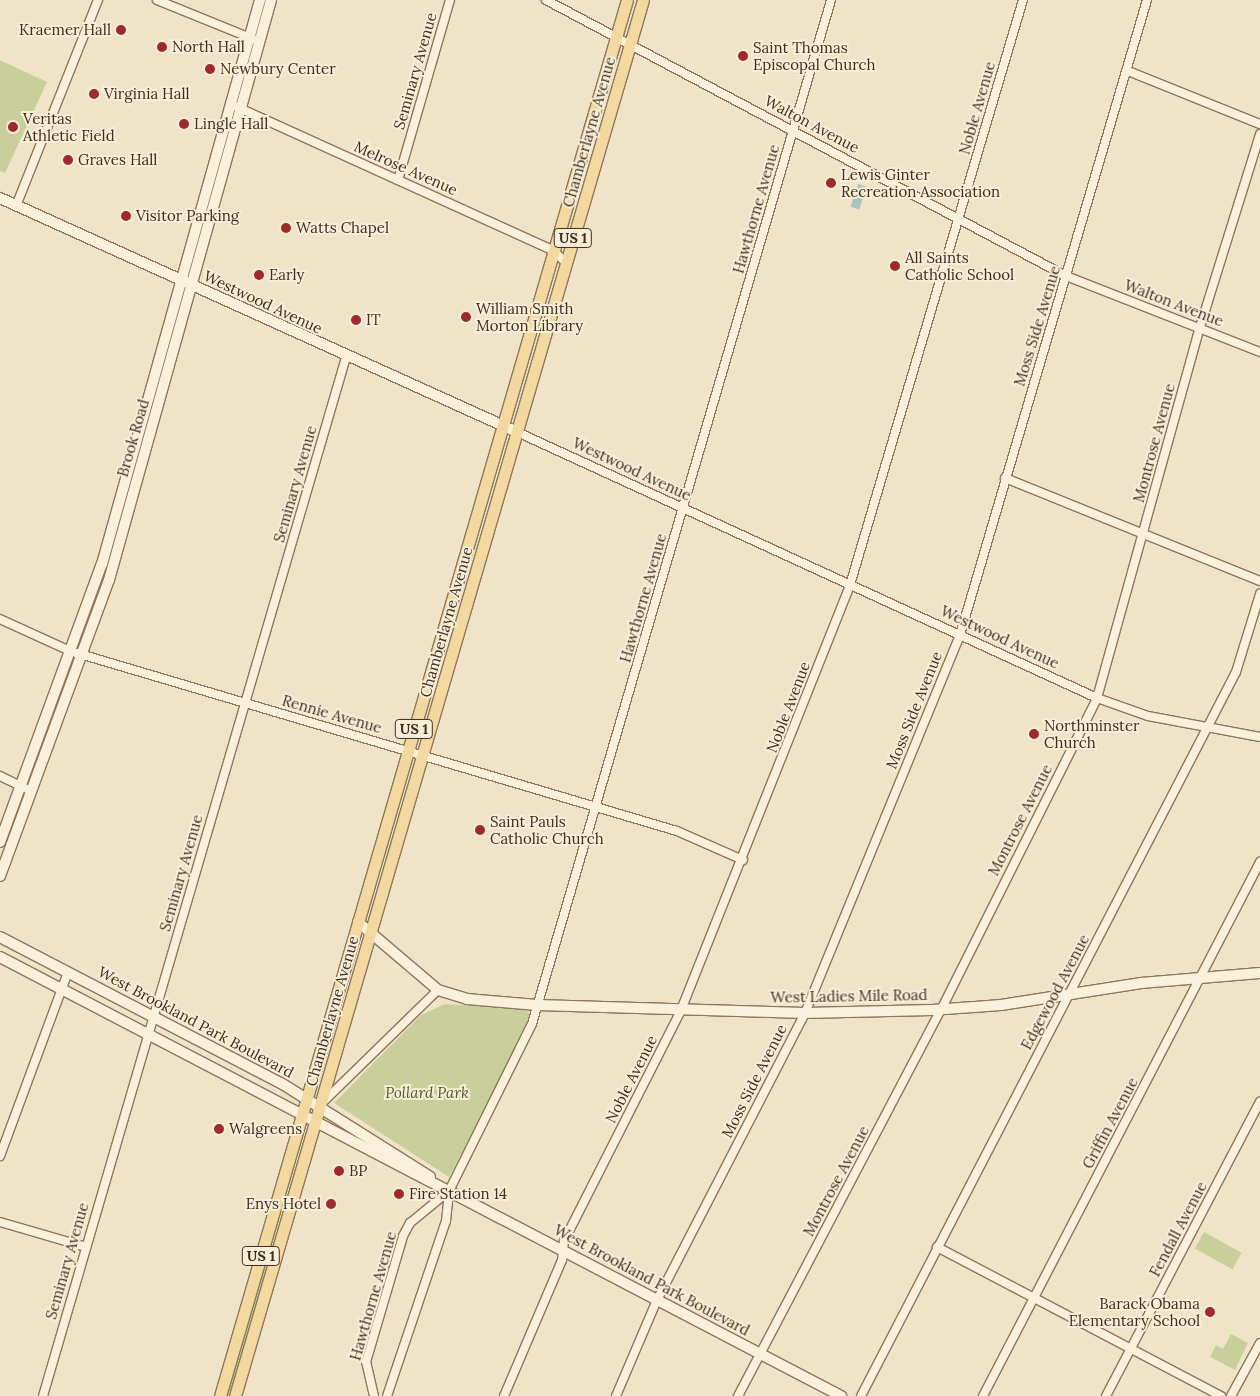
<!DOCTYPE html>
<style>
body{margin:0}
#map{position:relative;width:1260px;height:1396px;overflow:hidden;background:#f0e4c8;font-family:Lora,serif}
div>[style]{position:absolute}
.green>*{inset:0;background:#c9cf9b;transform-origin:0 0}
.water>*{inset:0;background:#a9c4bc;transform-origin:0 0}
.roads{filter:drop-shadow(1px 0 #8d765c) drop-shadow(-1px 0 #8d765c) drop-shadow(0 1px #8d765c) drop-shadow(0 -1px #8d765c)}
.street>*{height:8px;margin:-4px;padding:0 4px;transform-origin:4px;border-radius:4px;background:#faf1dc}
.secondary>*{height:10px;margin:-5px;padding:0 5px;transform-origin:5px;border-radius:5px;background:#faf1dc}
.primary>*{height:11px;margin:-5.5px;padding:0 5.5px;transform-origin:5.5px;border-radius:5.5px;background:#f3d9a0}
.dots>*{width:14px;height:14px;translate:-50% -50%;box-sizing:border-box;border:2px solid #f7eed8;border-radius:50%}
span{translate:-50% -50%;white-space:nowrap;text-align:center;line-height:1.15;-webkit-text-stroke:4px #f7eed8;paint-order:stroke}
.shield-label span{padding:1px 4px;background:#f7eed8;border:1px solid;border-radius:4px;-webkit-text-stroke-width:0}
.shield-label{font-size:14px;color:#3d2e20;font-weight:700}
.poi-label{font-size:15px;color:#3d2e20}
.right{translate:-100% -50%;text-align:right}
.left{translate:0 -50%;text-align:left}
.street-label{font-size:15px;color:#3d2e20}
.park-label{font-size:15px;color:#4d5a26;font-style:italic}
</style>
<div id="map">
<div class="green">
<i style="clip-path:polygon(0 60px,47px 82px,5px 173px,0 171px)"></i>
<i style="clip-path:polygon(445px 1004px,522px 1008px,531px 1014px,524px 1036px,449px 1177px,334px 1103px,421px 1015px)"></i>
<i style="clip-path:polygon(304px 1130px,231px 1396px,224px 1396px,304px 1129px)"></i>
<i style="left:1204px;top:1232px;width:43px;height:19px;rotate:29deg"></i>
<i style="clip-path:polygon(1231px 1334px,1248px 1343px,1235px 1370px,1210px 1357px,1216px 1345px,1223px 1349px)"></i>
</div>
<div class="water">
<i style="left:858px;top:184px;width:9px;height:24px;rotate:18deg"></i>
</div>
<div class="roads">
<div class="street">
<i style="left:157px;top:0;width:104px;rotate:22.1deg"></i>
<i style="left:546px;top:0;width:589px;rotate:27.96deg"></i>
<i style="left:1066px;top:276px;width:208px;rotate:21.4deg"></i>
<i style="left:1128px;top:71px;width:142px;rotate:21.9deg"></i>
<i style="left:237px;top:107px;width:348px;rotate:24.4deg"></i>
<i style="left:554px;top:251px;width:17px;rotate:45deg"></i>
<i style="left:398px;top:180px;width:187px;rotate:-73.9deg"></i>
<i style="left:16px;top:206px;width:222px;rotate:-68.3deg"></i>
<i style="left:517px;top:432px;width:638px;rotate:24.64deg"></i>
<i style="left:1097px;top:698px;width:54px;rotate:19.4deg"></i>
<i style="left:1148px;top:716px;width:114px;rotate:10.6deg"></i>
<i style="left:1005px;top:478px;width:275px;rotate:22deg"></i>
<i style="left:0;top:619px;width:77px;rotate:24.6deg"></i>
<i style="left:70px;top:651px;width:633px;rotate:16.52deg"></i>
<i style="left:677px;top:831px;width:72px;rotate:23.7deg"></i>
<i style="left:0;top:776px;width:28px;rotate:26deg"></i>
<i style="left:320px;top:1105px;width:165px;rotate:-44.3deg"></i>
<i style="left:0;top:1156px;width:196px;rotate:-69.7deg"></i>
<i style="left:0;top:1222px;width:90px;rotate:16.2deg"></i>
<i style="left:937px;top:1247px;width:321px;rotate:27.7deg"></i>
<i style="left:43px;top:1396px;width:1082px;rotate:-73.74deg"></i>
<i style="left:374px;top:1396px;width:35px;rotate:-103deg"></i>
<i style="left:366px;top:1362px;width:131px;rotate:-73.6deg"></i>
<i style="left:403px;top:1236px;width:15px;rotate:-62deg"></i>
<i style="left:410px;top:1223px;width:50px;rotate:-39.4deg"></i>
<i style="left:387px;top:1396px;width:185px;rotate:-71.4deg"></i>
<i style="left:446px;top:1221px;width:30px;rotate:-84deg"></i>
<i style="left:449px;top:1191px;width:186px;rotate:-63.6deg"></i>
<i style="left:532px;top:1024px;width:1067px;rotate:-73.72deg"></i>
<i style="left:504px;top:1396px;width:148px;rotate:-66.9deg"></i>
<i style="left:562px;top:1260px;width:19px;rotate:-84deg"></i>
<i style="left:564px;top:1241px;width:259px;rotate:-63.1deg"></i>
<i style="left:681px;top:1010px;width:457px;rotate:-68.3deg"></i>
<i style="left:850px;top:585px;width:610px;rotate:-73.53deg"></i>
<i style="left:616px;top:1396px;width:104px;rotate:-66.9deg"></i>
<i style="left:657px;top:1300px;width:323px;rotate:-62.7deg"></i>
<i style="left:805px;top:1013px;width:409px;rotate:-67.7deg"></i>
<i style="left:960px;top:635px;width:662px;rotate:-73.59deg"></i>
<i style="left:738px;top:1396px;width:436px;rotate:-62.3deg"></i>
<i style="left:941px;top:1010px;width:349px;rotate:-63.4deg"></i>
<i style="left:1097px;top:698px;width:385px;rotate:-74.5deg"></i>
<i style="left:1200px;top:327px;width:202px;rotate:-72.7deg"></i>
<i style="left:861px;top:1396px;width:815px;rotate:-62.62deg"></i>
<i style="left:1236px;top:672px;width:82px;rotate:-72.9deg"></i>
<i style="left:983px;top:1396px;width:602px;rotate:-62.58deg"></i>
<i style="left:1106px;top:1396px;width:332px;rotate:-62.4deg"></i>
<i style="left:1231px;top:1396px;width:60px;rotate:-61.3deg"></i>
</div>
<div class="secondary">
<i style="left:0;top:198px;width:567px;rotate:24.35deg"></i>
<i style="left:0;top:842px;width:296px;rotate:-69.9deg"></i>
<i style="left:102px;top:564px;width:586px;rotate:-74.35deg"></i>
<i style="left:0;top:876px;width:315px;rotate:-69.8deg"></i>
<i style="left:109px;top:580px;width:602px;rotate:-74.39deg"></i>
<i style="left:358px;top:922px;width:105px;rotate:40.4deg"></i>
<i style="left:438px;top:990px;width:30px;rotate:17deg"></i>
<i style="left:467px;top:999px;width:70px;rotate:4.9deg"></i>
<i style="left:537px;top:1005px;width:268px;rotate:1.7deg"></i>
<i style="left:805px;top:1013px;width:127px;rotate:-1.4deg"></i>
<i style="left:932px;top:1010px;width:69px;rotate:-4.1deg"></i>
<i style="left:1001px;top:1005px;width:142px;rotate:-8.9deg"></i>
<i style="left:1141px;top:983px;width:119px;rotate:-4.8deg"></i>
<i style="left:0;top:937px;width:317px;rotate:27.5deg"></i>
<i style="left:281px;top:1083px;width:176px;rotate:32.2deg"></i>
<i style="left:0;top:957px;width:949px;rotate:27.56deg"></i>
</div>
<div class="primary">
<i style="left:220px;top:1396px;width:1454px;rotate:-73.75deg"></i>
<i style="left:235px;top:1396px;width:1454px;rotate:-73.71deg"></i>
</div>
</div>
<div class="dots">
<i style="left:121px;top:30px;background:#9e2a2b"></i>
<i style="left:162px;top:47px;background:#9e2a2b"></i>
<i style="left:743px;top:56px;background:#9e2a2b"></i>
<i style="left:210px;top:69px;background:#9e2a2b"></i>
<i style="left:94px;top:94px;background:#9e2a2b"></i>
<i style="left:184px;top:124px;background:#9e2a2b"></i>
<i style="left:13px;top:127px;background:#9e2a2b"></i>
<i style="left:68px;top:160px;background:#9e2a2b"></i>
<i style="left:831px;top:183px;background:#9e2a2b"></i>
<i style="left:126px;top:216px;background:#9e2a2b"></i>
<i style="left:286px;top:228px;background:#9e2a2b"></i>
<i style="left:895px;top:266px;background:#9e2a2b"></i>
<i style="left:259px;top:275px;background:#9e2a2b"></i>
<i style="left:466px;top:317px;background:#9e2a2b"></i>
<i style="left:356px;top:320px;background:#9e2a2b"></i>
<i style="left:1034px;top:734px;background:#9e2a2b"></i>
<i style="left:480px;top:830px;background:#9e2a2b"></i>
<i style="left:219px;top:1129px;background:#9e2a2b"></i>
<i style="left:339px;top:1171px;background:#9e2a2b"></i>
<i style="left:399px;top:1194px;background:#9e2a2b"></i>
<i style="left:331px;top:1204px;background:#9e2a2b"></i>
<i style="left:1210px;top:1312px;background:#9e2a2b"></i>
</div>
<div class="shield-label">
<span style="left:573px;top:238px">US 1</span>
<span style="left:414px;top:729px">US 1</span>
<span style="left:261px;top:1256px">US 1</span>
</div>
<div class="poi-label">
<span class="right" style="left:111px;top:30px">Kraemer Hall</span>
<span class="left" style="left:172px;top:47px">North Hall</span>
<span class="left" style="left:753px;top:56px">Saint Thomas<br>Episcopal Church</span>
<span class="left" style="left:220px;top:69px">Newbury Center</span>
<span class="left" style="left:104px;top:94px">Virginia Hall</span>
<span class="left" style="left:23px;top:127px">Veritas<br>Athletic Field</span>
<span class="left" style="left:194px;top:124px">Lingle Hall</span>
<span class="left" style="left:78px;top:160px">Graves Hall</span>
<span class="left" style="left:841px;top:183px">Lewis Ginter<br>Recreation Association</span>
<span class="left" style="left:136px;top:216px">Visitor Parking</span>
<span class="left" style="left:296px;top:228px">Watts Chapel</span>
<span class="left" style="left:905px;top:266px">All Saints<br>Catholic School</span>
<span class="left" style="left:269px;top:275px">Early</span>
<span class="left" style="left:476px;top:317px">William Smith<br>Morton Library</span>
<span class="left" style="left:366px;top:320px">IT</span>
<span class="left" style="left:1044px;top:734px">Northminster<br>Church</span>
<span class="left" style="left:490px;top:830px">Saint Pauls<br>Catholic Church</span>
<span class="left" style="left:229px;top:1129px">Walgreens</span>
<span class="left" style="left:349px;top:1171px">BP</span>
<span class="left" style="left:409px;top:1194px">Fire Station 14</span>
<span class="right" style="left:321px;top:1204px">Enys Hotel</span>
<span class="right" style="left:1200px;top:1312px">Barack Obama<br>Elementary School</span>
</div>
<div class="street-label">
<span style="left:415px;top:71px;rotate:-74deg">Seminary Avenue</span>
<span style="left:977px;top:108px;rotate:-74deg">Noble Avenue</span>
<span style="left:812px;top:124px;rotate:28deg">Walton Avenue</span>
<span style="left:589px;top:132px;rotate:-74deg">Chamberlayne Avenue</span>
<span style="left:406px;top:168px;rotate:24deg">Melrose Avenue</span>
<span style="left:756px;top:209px;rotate:-74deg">Hawthorne Avenue</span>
<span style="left:263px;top:302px;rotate:25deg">Westwood Avenue</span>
<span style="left:1174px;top:303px;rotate:21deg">Walton Avenue</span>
<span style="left:1037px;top:326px;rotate:-73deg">Moss Side Avenue</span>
<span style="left:133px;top:438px;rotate:-74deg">Brook Road</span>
<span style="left:1154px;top:443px;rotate:-75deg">Montrose Avenue</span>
<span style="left:632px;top:469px;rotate:25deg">Westwood Avenue</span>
<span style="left:295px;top:484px;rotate:-74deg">Seminary Avenue</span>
<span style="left:643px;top:598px;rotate:-74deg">Hawthorne Avenue</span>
<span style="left:446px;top:622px;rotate:-74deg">Chamberlayne Avenue</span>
<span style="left:1000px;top:637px;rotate:25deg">Westwood Avenue</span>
<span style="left:788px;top:707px;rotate:-69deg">Noble Avenue</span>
<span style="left:914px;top:710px;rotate:-68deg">Moss Side Avenue</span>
<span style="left:332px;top:714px;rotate:16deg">Rennie Avenue</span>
<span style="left:1020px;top:820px;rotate:-63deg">Montrose Avenue</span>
<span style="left:181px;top:873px;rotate:-74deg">Seminary Avenue</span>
<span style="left:1055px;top:992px;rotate:-62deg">Edgewood Avenue</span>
<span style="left:849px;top:996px;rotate:-1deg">West Ladies Mile Road</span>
<span style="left:332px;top:1011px;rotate:-74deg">Chamberlayne Avenue</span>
<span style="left:196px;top:1022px;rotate:28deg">West Brookland Park Boulevard</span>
<span style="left:631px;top:1079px;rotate:-63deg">Noble Avenue</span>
<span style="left:754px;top:1081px;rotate:-63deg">Moss Side Avenue</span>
<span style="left:1110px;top:1123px;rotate:-62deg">Griffin Avenue</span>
<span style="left:836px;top:1181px;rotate:-62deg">Montrose Avenue</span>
<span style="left:1178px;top:1229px;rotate:-62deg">Fendall Avenue</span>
<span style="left:67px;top:1261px;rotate:-74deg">Seminary Avenue</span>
<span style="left:652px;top:1280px;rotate:28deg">West Brookland Park Boulevard</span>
<span style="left:373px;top:1296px;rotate:-74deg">Hawthorne Avenue</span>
</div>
<div class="park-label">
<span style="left:427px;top:1093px">Pollard Park</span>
</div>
</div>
